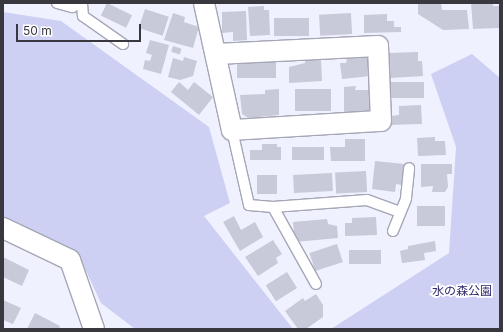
<!DOCTYPE html>
<meta charset="utf-8">
<style>
body{margin:0}
#map{position:relative;width:503px;height:332px;overflow:hidden;background:#f0f1ff;font-family:Inter,"Noto Sans JP",sans-serif}
div>[style]{position:absolute}
.green>*{inset:0;background:#cdcff3}
.building>*{inset:0;background:#c8c9d9;transform-origin:0 0}
.roads{filter:drop-shadow(1px 0 #a5a6b6) drop-shadow(-1px 0 #a5a6b6) drop-shadow(0 1px #a5a6b6) drop-shadow(0 -1px #a5a6b6)}
.lane>*{height:10px;margin:-5px;padding:0 5px;transform-origin:5px;border-radius:5px;background:#fff}
.street>*{height:20px;margin:-10px;padding:0 10px;transform-origin:10px;border-radius:10px;background:#fff}
span{translate:-50% -50%;white-space:nowrap;text-align:center;line-height:1.15;-webkit-text-stroke:3.5px #fff;paint-order:stroke}
.park-label{font-size:12px;color:#2f296b}
.frame{position:absolute;inset:0;border:4px solid #38383e;pointer-events:none}
.scale{position:absolute;left:16px;top:24px;width:125px;height:18px;box-sizing:border-box;border:2px solid #38383e;border-top:0;padding-left:5px;font-size:12px;line-height:14px;white-space:nowrap;color:#38383e;-webkit-text-stroke:3px #fff;paint-order:stroke}
</style>
<div id="map">
<div class="green">
<i style="clip-path:polygon(3px 12px,61px 21px,209px 127px,230px 203px,204px 216px,293px 329px,135px 329px,101px 303px,79px 256px,3px 218px)"></i>
<i style="clip-path:polygon(472px 54px,500px 78px,500px 329px,331px 329px,449px 253px,456px 147px,431px 74px)"></i>
</div>
<div class="building">
<i style="left:107px;top:3px;width:28px;height:14px;rotate:26deg"></i>
<i style="clip-path:polygon(418px 3px,441px 3px,442px 10px,467px 10px,469px 29px,443px 30px,418px 14px)"></i>
<i style="clip-path:polygon(471px 3px,493px 3px,493px 6px,499px 6px,499px 28px,473px 29px)"></i>
<i style="clip-path:polygon(264px 6px,264px 10px,269px 10px,270px 35px,250px 36px,248px 7px)"></i>
<i style="left:145px;top:9px;width:25px;height:20px;rotate:18deg"></i>
<i style="clip-path:polygon(246px 11px,247px 40px,233px 41px,233px 32px,222px 33px,222px 12px)"></i>
<i style="clip-path:polygon(173px 13px,185px 17px,184px 22px,199px 27px,193px 48px,164px 40px)"></i>
<i style="left:351px;top:13px;width:21px;height:32px;rotate:87deg"></i>
<i style="clip-path:polygon(387px 14px,387px 21px,394px 21px,394px 27px,401px 27px,401px 32px,364px 33px,364px 15px)"></i>
<i style="left:309px;top:18px;width:18px;height:35px;rotate:90deg"></i>
<i style="clip-path:polygon(150px 40px,169px 45px,161px 74px,143px 69px,145px 60px,150px 61px,152px 55px,146px 53px)"></i>
<i style="left:173px;top:46px;width:9px;height:6px;rotate:18deg"></i>
<i style="clip-path:polygon(418px 52px,418px 61px,422px 61px,423px 76px,390px 78px,389px 53px)"></i>
<i style="clip-path:polygon(184px 57px,197px 61px,193px 76px,180px 80px,168px 77px,173px 58px,183px 61px)"></i>
<i style="clip-path:polygon(370px 57px,371px 76px,342px 79px,340px 63px,346px 63px,347px 59px)"></i>
<i style="clip-path:polygon(305px 60px,321px 60px,322px 81px,289px 83px,289px 67px,305px 63px)"></i>
<i style="left:276px;top:61px;width:17px;height:39px;rotate:90deg"></i>
<i style="clip-path:polygon(179px 82px,188px 90px,194px 82px,213px 97px,199px 115px,171px 92px)"></i>
<i style="left:424px;top:82px;width:16px;height:33px;rotate:90deg"></i>
<i style="clip-path:polygon(356px 86px,355px 90px,375px 90px,374px 112px,344px 113px,344px 87px)"></i>
<i style="clip-path:polygon(279px 89px,279px 115px,248px 118px,242px 114px,240px 95px,265px 94px,265px 90px)"></i>
<i style="left:331px;top:89px;width:22px;height:36px;rotate:90deg"></i>
<i style="clip-path:polygon(421px 105px,422px 124px,390px 125px,390px 116px,399px 115px,399px 106px)"></i>
<i style="clip-path:polygon(435px 137px,435px 141px,445px 141px,446px 155px,418px 156px,417px 138px)"></i>
<i style="clip-path:polygon(345px 139px,365px 139px,365px 161px,331px 161px,330px 147px,345px 147px)"></i>
<i style="clip-path:polygon(262px 144px,277px 144px,277px 147px,281px 147px,281px 160px,250px 160px,250px 150px,262px 150px)"></i>
<i style="left:324px;top:147px;width:13px;height:32px;rotate:90deg"></i>
<i style="clip-path:polygon(375px 161px,404px 164px,402px 185px,396px 184px,395px 192px,372px 189px)"></i>
<i style="clip-path:polygon(421px 164px,452px 164px,452px 174px,447px 174px,448px 187px,445px 192px,432px 192px,433px 186px,421px 187px)"></i>
<i style="left:366px;top:171px;width:21px;height:31px;rotate:87deg"></i>
<i style="left:332px;top:173px;width:18px;height:39px;rotate:87deg"></i>
<i style="left:257px;top:175px;width:20px;height:19px"></i>
<i style="left:417px;top:206px;width:28px;height:20px"></i>
<i style="clip-path:polygon(234px 216px,241px 230px,255px 222px,263px 237px,240px 251px,223px 222px)"></i>
<i style="clip-path:polygon(376px 217px,377px 235px,345px 236px,345px 223px,352px 223px,352px 218px)"></i>
<i style="clip-path:polygon(327px 219px,328px 224px,337px 226px,338px 238px,295px 242px,293px 222px)"></i>
<i style="clip-path:polygon(273px 240px,282px 254px,276px 258px,278px 263px,258px 276px,245px 257px)"></i>
<i style="clip-path:polygon(435px 241px,436px 251px,424px 253px,425px 260px,402px 263px,400px 251px,408px 249px,408px 246px)"></i>
<i style="left:337px;top:244px;width:19px;height:29px;rotate:72deg"></i>
<i style="left:381px;top:250px;width:14px;height:32px;rotate:90deg"></i>
<i style="clip-path:polygon(3px 257px,29px 270px,22px 286px,3px 277px)"></i>
<i style="left:287px;top:272px;width:19px;height:25px;rotate:58deg"></i>
<i style="clip-path:polygon(316px 294px,323px 305px,323px 317px,306px 329px,298px 329px,285px 311px,303px 298px,305px 301px)"></i>
<i style="clip-path:polygon(3px 300px,21px 308px,13px 324px,3px 320px)"></i>
<i style="clip-path:polygon(35px 313px,60px 326px,59px 329px,27px 329px)"></i>
</div>
<div class="roads">
<div class="lane">
<i style="left:57px;top:3px;width:16px;rotate:15deg"></i>
<i style="left:72px;top:7px;width:9px;rotate:-27deg"></i>
<i style="left:82px;top:3px;width:13px;rotate:86deg"></i>
<i style="left:83px;top:16px;width:49px;rotate:35deg"></i>
<i style="left:232px;top:130px;width:77px;rotate:77.2deg"></i>
<i style="left:249px;top:205px;width:24px;rotate:5deg"></i>
<i style="left:273px;top:207px;width:94px;rotate:-4.3deg"></i>
<i style="left:367px;top:200px;width:35px;rotate:20deg"></i>
<i style="left:273px;top:207px;width:88px;rotate:60.8deg"></i>
<i style="left:393px;top:231px;width:35px;rotate:-68deg"></i>
<i style="left:406px;top:198px;width:30px;rotate:-84deg"></i>
</div>
<div class="street">
<i style="left:204px;top:3px;width:130px;rotate:77.6deg"></i>
<i style="left:232px;top:130px;width:149px;rotate:-3.5deg"></i>
<i style="left:381px;top:121px;width:75px;rotate:-92.3deg"></i>
<i style="left:378px;top:46px;width:162px;rotate:177.2deg"></i>
<i style="left:3px;top:228px;width:74px;rotate:25.5deg"></i>
<i style="left:70px;top:260px;width:73px;rotate:70.8deg"></i>
</div>
</div>
<div class="park-label">
<span style="left:462px;top:291px">水の森公園</span>
</div>
<div class="frame"></div>
<div class="scale">50 m</div>
</div>
